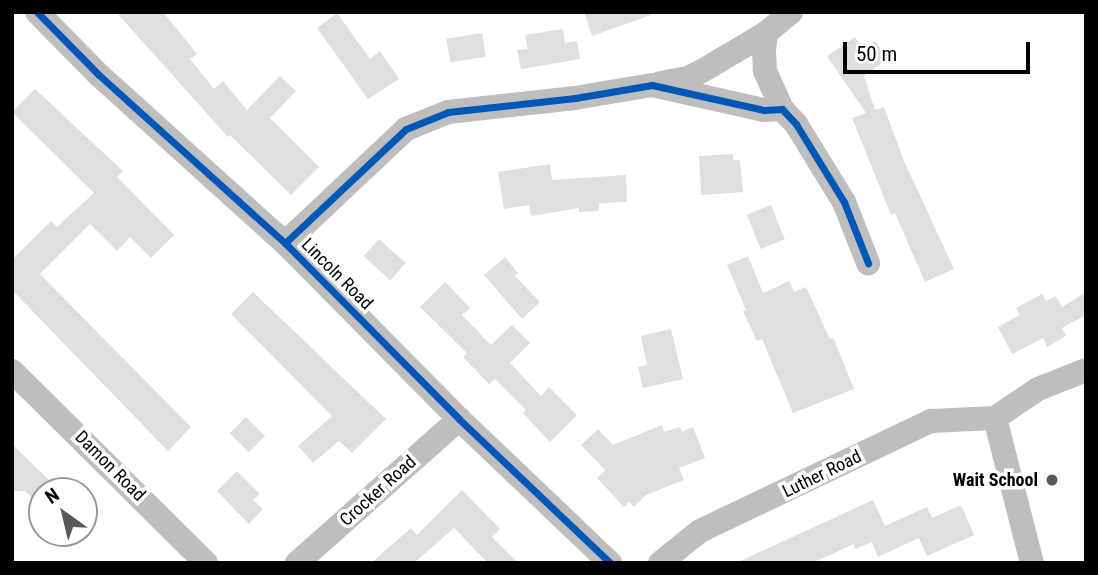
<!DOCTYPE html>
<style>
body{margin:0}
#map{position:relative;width:1098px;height:575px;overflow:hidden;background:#fff;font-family:"Roboto Condensed",sans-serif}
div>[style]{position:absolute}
.building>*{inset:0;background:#dfdfdf;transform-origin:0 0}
.street>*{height:24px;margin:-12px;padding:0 12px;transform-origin:12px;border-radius:12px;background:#bebebe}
.cycleway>*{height:7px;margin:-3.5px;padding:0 3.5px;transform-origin:3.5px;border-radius:3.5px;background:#0057b8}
.dots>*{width:19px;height:19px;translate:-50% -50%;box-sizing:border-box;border:4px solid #fff;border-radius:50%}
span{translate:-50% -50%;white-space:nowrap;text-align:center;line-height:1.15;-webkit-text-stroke:7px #fff;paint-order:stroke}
.street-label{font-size:18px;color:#000}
.poi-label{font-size:18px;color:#000;font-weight:700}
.right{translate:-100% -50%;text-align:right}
.frame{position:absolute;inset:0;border:14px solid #000;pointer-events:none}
.north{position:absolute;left:28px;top:477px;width:70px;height:70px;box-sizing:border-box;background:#fff;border:2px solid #999;border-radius:50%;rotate:326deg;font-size:19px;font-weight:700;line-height:28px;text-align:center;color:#000}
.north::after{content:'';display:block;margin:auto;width:24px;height:32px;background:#595959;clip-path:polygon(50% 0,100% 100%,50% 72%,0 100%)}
.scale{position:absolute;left:843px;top:42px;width:187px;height:32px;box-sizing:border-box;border:4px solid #000;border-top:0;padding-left:9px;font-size:21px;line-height:24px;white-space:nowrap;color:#000;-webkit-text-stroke:5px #fff;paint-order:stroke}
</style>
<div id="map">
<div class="building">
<i style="clip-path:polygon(116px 12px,163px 12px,197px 54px,190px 59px,214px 89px,223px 81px,247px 110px,280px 76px,296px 91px,270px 118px,319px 167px,291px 195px,230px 135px,228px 137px)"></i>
<i style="clip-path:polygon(584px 12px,650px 12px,651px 15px,592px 36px)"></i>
<i style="clip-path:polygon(337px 13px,370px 59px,380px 51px,399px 79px,368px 99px,317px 28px)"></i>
<i style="clip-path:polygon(563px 29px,565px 43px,577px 41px,580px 59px,521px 69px,517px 50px,528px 49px,525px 35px)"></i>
<i style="left:482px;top:33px;width:24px;height:36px;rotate:81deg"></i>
<i style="clip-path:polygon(855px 37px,863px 49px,875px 41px,888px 59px,864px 76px,875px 110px,884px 107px,904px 161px,954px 269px,925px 282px,895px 213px,891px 215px,852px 118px,866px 113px,827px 56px)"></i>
<i style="clip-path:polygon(35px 89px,123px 171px,117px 177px,174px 235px,151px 258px,130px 237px,117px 251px,90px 224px,40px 274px,191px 427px,168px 451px,12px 290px,12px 260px,51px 221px,57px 227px,94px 193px,12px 112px)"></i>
<i style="clip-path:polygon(733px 154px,733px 160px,740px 160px,743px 192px,701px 195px,699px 156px)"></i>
<i style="clip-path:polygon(550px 164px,552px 180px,626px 175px,627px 202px,599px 203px,599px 211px,579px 212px,579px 208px,531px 216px,529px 205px,504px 209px,498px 172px)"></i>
<i style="left:771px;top:205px;width:37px;height:26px;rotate:68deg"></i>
<i style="left:379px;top:239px;width:36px;height:23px;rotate:42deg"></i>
<i style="clip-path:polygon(748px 256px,763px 293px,789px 281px,794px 292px,806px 287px,830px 339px,833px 337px,854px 389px,793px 413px,762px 339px,757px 341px,743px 311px,746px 310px,727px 265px)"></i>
<i style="clip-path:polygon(505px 257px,518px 273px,515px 276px,540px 302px,522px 319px,484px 275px)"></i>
<i style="clip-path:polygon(445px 282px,470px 308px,462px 315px,491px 345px,512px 325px,530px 343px,510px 363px,541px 396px,549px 387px,577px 415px,550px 442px,523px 413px,526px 410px,495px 379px,489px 384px,463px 357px,467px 353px,420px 307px)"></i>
<i style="clip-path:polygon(253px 292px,386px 419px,352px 453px,339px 441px,313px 463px,298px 446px,332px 416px,231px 314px)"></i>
<i style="clip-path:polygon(1086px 292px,1086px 315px,1062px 328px,1066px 336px,1047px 347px,1043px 338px,1012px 354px,998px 327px,1020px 315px,1016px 308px,1042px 294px,1046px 301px,1056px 296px,1062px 307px)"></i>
<i style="clip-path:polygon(671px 329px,683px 379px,643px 388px,638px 367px,647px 365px,641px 336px)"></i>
<i style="left:246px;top:417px;width:27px;height:23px;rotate:45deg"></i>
<i style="clip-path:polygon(662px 425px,664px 432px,680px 427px,682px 432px,693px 427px,705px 458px,679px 468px,684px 480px,646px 495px,634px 507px,629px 502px,624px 507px,597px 478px,605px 470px,581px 445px,598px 429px,613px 445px)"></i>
<i style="clip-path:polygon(12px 444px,60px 491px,42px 491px,42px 508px,25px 491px,12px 491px)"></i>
<i style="clip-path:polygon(237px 471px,260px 494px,253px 500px,263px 509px,249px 524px,217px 491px)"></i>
<i style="clip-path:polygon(462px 490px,500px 529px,492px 537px,518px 563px,488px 563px,454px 528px,414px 563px,371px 563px,411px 528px,417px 535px)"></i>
<i style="clip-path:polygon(873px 500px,885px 526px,927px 507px,932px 518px,961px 505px,974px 535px,927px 556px,919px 538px,878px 557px,872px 542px,855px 549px,854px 544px,812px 563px,736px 563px)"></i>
</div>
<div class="street">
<i style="left:37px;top:12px;width:88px;rotate:45.5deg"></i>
<i style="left:99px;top:75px;width:251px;rotate:42.1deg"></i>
<i style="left:285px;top:243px;width:247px;rotate:45.3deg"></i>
<i style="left:459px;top:419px;width:209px;rotate:43.6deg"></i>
<i style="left:660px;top:83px;width:28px;rotate:-10deg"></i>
<i style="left:688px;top:78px;width:16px;rotate:-27deg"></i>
<i style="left:702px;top:71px;width:74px;rotate:-30.7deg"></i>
<i style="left:782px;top:109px;width:42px;rotate:-114.1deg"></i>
<i style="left:765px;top:71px;width:21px;rotate:-93deg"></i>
<i style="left:764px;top:50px;width:17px;rotate:-83deg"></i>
<i style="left:766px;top:33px;width:33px;rotate:-40deg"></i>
<i style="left:285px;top:243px;width:166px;rotate:-43.3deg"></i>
<i style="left:406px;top:129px;width:45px;rotate:-22deg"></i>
<i style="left:448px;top:112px;width:128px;rotate:-6.3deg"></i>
<i style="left:575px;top:98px;width:78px;rotate:-9.6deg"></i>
<i style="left:652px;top:85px;width:115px;rotate:12.6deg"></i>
<i style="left:764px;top:110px;width:18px;rotate:-3deg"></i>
<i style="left:782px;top:109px;width:21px;rotate:47deg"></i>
<i style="left:796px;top:124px;width:92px;rotate:58.4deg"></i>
<i style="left:844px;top:202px;width:66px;rotate:68.5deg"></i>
<i style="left:12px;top:371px;width:273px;rotate:44.7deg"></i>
<i style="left:995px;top:418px;width:150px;rotate:75.7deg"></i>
<i style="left:995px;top:418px;width:52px;rotate:-34deg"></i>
<i style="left:1038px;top:389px;width:52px;rotate:-21.6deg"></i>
<i style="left:297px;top:563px;width:217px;rotate:-41.6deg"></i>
<i style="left:660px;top:563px;width:51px;rotate:-38.7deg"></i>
<i style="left:700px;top:531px;width:256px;rotate:-25.5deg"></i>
<i style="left:931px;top:421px;width:64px;rotate:-2.7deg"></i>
</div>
<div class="cycleway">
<i style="left:37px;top:12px;width:88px;rotate:45.5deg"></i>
<i style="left:99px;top:75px;width:251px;rotate:42.1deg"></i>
<i style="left:285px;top:243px;width:247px;rotate:45.3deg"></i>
<i style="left:459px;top:419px;width:209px;rotate:43.6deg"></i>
<i style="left:285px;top:243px;width:166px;rotate:-43.3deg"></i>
<i style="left:406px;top:129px;width:45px;rotate:-22deg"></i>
<i style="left:448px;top:112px;width:128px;rotate:-6.3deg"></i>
<i style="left:575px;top:98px;width:78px;rotate:-9.6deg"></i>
<i style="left:652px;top:85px;width:115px;rotate:12.6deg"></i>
<i style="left:764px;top:110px;width:18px;rotate:-3deg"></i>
<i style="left:782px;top:109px;width:21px;rotate:47deg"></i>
<i style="left:796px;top:124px;width:92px;rotate:58.4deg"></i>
<i style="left:844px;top:202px;width:66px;rotate:68.5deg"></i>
</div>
<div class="dots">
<i style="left:1052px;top:480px;background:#595959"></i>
</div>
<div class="street-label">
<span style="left:337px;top:274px;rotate:45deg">Lincoln Road</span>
<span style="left:110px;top:466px;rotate:45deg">Damon Road</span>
<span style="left:822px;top:474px;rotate:-26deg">Luther Road</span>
<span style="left:378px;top:491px;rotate:-42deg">Crocker Road</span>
</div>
<div class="poi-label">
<span class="right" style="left:1038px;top:480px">Wait School</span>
</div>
<div class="frame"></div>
<div class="north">N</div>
<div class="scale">50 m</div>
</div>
